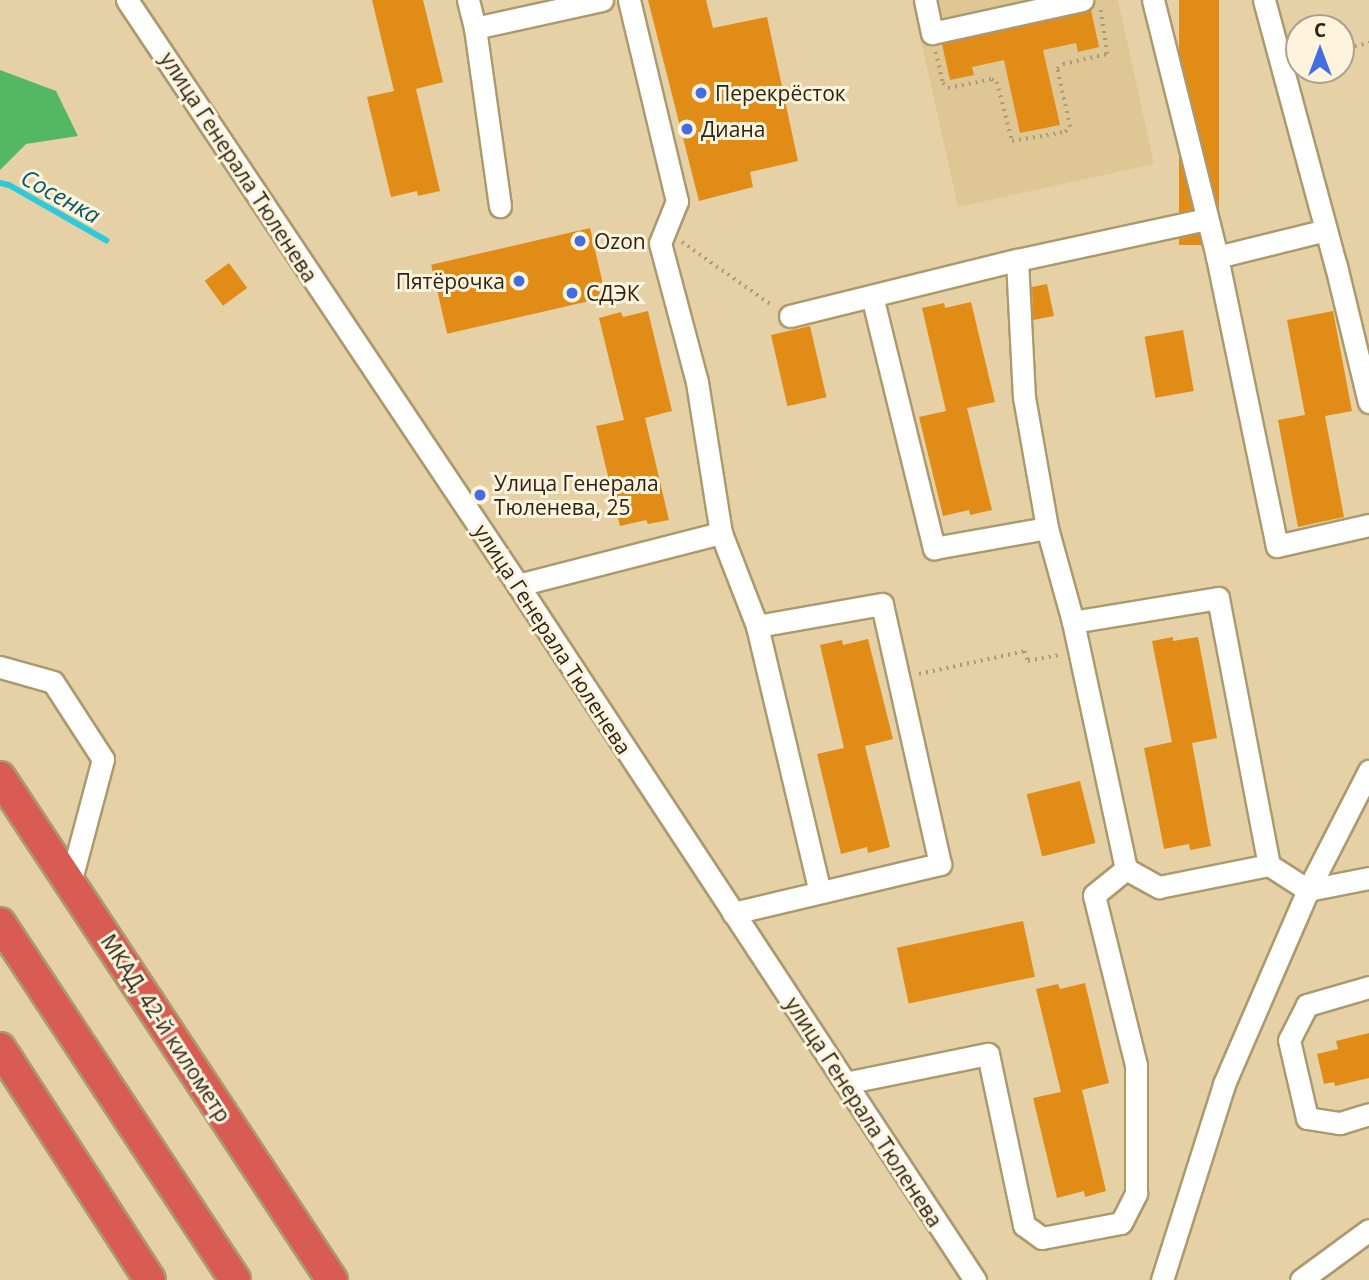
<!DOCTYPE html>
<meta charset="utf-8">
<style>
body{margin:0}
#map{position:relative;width:1369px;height:1280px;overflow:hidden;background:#e5d1a5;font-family:"Open Sans",sans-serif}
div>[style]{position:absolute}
.built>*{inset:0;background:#dec794}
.forest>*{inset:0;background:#54b762}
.stream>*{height:6px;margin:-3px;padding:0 3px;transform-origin:3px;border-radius:3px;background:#30c9da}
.building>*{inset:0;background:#e18c16;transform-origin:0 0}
.path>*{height:3.5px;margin-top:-1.75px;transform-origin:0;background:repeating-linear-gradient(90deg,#ab9b77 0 2px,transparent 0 7px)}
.roads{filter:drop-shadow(2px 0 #ac996e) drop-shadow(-2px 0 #ac996e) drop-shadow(0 2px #ac996e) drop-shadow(0 -2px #ac996e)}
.minor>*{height:21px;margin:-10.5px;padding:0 10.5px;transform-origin:10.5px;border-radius:10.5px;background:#fff}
.highway>*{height:30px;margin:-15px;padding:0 15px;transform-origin:15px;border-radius:15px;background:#d95c53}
.dots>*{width:19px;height:19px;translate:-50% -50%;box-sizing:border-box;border:4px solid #fef3dd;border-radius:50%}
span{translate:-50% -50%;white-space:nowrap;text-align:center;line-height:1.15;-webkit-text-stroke:6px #fef3dd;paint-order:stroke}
.poi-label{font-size:21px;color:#2c2514}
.left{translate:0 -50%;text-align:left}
.right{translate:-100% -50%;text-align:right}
.street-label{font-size:21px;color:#2c2514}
.water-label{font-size:23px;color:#025b64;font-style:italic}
.north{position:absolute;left:1285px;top:14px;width:70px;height:70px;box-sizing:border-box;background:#fef3dd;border:2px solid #aaa18d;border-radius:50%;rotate:0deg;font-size:19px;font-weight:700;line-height:28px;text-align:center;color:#2c2514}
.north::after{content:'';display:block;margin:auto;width:24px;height:32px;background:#466ddf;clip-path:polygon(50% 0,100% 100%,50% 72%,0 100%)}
</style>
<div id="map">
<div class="built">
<i style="clip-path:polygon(912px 0,1118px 0,1154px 164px,958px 207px)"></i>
</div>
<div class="forest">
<i style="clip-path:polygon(0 70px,56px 91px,78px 136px,26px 144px,0 170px)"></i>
</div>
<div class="stream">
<i style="left:0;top:183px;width:9px;rotate:13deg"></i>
<i style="left:9px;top:185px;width:112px;rotate:29.6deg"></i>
</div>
<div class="building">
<i style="clip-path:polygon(372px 0,423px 0,443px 82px,416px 89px,440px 191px,418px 196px,417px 191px,391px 197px,367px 97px,394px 91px)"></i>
<i style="clip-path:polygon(648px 0,706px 0,713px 28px,767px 17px,798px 161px,750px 172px,753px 187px,699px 201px)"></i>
<i style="left:1179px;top:0;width:40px;height:245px"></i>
<i style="clip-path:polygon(1091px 10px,1099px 47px,1078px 52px,1076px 43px,1043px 50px,1060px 125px,1020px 133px,1004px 60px,972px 67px,974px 75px,950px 80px,942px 44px)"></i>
<i style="left:590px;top:228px;width:71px;height:163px;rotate:77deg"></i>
<i style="left:229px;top:263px;width:31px;height:30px;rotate:54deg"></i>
<i style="clip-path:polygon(1047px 284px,1054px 316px,1033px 320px,1032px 287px)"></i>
<i style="clip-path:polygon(971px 302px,995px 402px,967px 408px,992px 510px,970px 515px,969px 510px,943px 516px,919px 417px,946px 411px,922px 308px,944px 303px,945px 308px)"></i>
<i style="clip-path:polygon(648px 311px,672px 411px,645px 418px,669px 520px,648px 524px,646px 520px,620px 526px,596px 426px,624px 420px,599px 318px,621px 312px,623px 317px)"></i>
<i style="clip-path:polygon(1333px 311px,1352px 411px,1325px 416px,1344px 517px,1298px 527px,1278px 420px,1305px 415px,1287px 320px)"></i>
<i style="left:810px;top:326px;width:73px;height:40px;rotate:77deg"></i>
<i style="left:1183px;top:330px;width:62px;height:39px;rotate:80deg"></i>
<i style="clip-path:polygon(1173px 637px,1173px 641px,1198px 637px,1217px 738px,1192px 743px,1211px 846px,1190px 850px,1189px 844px,1164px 849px,1144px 748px,1172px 742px,1152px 641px)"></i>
<i style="clip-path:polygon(868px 639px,893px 739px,865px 746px,890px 847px,868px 853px,867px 847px,841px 854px,817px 754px,844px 748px,820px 645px,842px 640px,843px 645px)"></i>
<i style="left:1080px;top:781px;width:64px;height:55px;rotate:76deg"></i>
<i style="left:1023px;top:921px;width:57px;height:129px;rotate:78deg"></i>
<i style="clip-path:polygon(1085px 983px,1109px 1083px,1082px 1090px,1106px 1191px,1085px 1197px,1084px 1191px,1057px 1198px,1033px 1098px,1061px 1092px,1036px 989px,1058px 984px,1060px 989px)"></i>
<i style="clip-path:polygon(1369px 1033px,1369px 1078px,1335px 1086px,1334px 1082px,1324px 1084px,1317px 1054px,1338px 1049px,1336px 1041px)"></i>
</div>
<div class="path">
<i style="left:1341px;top:49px;width:29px;rotate:-12deg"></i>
<i style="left:936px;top:52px;width:32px;rotate:77deg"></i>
<i style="left:943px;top:83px;width:7px;rotate:45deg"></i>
<i style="left:948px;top:88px;width:45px;rotate:-11.6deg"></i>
<i style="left:992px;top:79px;width:6px;rotate:31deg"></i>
<i style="left:997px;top:82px;width:61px;rotate:75.7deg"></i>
<i style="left:1012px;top:141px;width:54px;rotate:-9.6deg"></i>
<i style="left:1065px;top:132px;width:7px;rotate:-45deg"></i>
<i style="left:1070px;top:127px;width:59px;rotate:-102.6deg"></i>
<i style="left:1057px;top:69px;width:8px;rotate:-40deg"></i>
<i style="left:1063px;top:64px;width:45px;rotate:-12.8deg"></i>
<i style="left:1107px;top:54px;width:47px;rotate:-98.7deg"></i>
<i style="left:682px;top:242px;width:111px;rotate:35.1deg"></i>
<i style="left:919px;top:674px;width:108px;rotate:-12.2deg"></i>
<i style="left:1025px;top:651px;width:10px;rotate:73deg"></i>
<i style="left:1028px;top:661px;width:31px;rotate:-11deg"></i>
</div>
<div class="roads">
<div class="minor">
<i style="left:127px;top:0;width:704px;rotate:56.24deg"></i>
<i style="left:518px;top:585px;width:832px;rotate:56.67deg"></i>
<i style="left:468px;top:0;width:29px;rotate:76deg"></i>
<i style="left:475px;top:28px;width:180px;rotate:82deg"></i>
<i style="left:629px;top:0;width:207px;rotate:76.6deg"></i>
<i style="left:677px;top:201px;width:45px;rotate:112deg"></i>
<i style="left:660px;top:243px;width:144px;rotate:75.1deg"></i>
<i style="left:697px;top:382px;width:153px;rotate:81deg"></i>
<i style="left:925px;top:0;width:34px;rotate:78deg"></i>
<i style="left:932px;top:33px;width:154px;rotate:-12.4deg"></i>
<i style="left:1153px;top:0;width:265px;rotate:76deg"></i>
<i style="left:1217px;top:257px;width:295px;rotate:78.3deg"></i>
<i style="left:1277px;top:546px;width:94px;rotate:-12.9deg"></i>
<i style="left:1264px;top:0;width:276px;rotate:74.9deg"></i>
<i style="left:1336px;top:266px;width:140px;rotate:76.4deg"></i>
<i style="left:475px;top:28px;width:130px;rotate:-12.4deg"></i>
<i style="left:1217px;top:257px;width:112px;rotate:-13.9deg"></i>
<i style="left:1017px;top:260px;width:137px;rotate:87.1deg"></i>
<i style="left:1024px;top:397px;width:133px;rotate:80deg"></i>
<i style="left:1047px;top:528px;width:98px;rotate:74.5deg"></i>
<i style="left:872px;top:296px;width:260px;rotate:76.2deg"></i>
<i style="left:934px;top:548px;width:115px;rotate:-10deg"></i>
<i style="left:790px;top:316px;width:234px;rotate:-13.9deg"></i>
<i style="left:1017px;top:260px;width:194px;rotate:-12.2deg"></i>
<i style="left:518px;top:585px;width:210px;rotate:-14.4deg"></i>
<i style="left:721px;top:533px;width:100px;rotate:68.8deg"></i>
<i style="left:757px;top:626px;width:273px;rotate:76.7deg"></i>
<i style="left:0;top:667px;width:55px;rotate:15.8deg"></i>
<i style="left:53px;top:682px;width:92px;rotate:57deg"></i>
<i style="left:103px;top:759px;width:128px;rotate:104.9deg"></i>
<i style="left:1126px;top:869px;width:253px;rotate:-102.1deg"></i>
<i style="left:1073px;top:622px;width:147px;rotate:-9.4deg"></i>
<i style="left:1218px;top:598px;width:272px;rotate:79.2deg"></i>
<i style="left:733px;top:913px;width:213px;rotate:-13.3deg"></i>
<i style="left:940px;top:864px;width:266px;rotate:-102.6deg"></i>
<i style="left:882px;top:604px;width:127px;rotate:170deg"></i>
<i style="left:1369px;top:987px;width:65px;rotate:163.8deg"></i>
<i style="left:1307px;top:1005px;width:39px;rotate:117deg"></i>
<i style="left:1289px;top:1040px;width:80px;rotate:77deg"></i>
<i style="left:1307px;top:1118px;width:33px;rotate:9deg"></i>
<i style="left:1340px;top:1123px;width:30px;rotate:-17deg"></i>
<i style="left:845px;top:1083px;width:146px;rotate:-11.5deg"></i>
<i style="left:988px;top:1054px;width:175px;rotate:78.1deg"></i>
<i style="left:1024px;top:1225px;width:22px;rotate:36deg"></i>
<i style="left:1042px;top:1238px;width:80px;rotate:-10.8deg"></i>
<i style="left:1121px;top:1223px;width:34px;rotate:-63deg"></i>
<i style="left:1136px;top:1193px;width:128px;rotate:-90deg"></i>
<i style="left:1136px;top:1065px;width:175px;rotate:-103.9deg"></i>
<i style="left:1094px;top:895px;width:41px;rotate:-39.1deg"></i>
<i style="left:1126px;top:869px;width:38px;rotate:29deg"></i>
<i style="left:1159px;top:887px;width:112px;rotate:-11.3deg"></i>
<i style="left:1269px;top:865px;width:46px;rotate:32.7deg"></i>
<i style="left:1308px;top:890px;width:62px;rotate:-11.1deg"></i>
<i style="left:1162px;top:1280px;width:206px;rotate:-72.4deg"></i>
<i style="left:1224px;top:1084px;width:211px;rotate:-66.6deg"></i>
<i style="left:1308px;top:890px;width:134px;rotate:-62.9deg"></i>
<i style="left:1301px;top:1280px;width:84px;rotate:-36.3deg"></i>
</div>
<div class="highway">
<i style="left:0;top:777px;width:603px;rotate:56.57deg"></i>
<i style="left:0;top:923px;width:427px;rotate:56.6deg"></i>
<i style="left:0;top:1048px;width:276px;rotate:57.1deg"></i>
</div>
</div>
<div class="dots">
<i style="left:701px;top:93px;background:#466ddf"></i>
<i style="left:687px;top:129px;background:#466ddf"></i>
<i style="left:580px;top:241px;background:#466ddf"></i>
<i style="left:519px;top:281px;background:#466ddf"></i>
<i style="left:572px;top:293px;background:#466ddf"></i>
<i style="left:480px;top:495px;background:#466ddf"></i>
</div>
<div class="poi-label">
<span class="left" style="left:715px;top:93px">Перекрёсток</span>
<span class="left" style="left:701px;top:129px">Диана</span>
<span class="left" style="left:594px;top:241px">Ozon</span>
<span class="right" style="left:505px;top:281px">Пятёрочка</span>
<span class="left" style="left:586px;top:293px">СДЭК</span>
<span class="left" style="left:494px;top:495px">Улица Генерала<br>Тюленева, 25</span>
</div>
<div class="street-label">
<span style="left:239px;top:167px;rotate:57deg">улица Генерала Тюленева</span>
<span style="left:553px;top:639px;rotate:57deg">улица Генерала Тюленева</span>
<span style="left:166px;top:1028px;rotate:57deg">МКАД, 42-й километр</span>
<span style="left:864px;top:1112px;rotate:57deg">улица Генерала Тюленева</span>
</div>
<div class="water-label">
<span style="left:61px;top:196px;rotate:29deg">Сосенка</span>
</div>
<div class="north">С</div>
</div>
